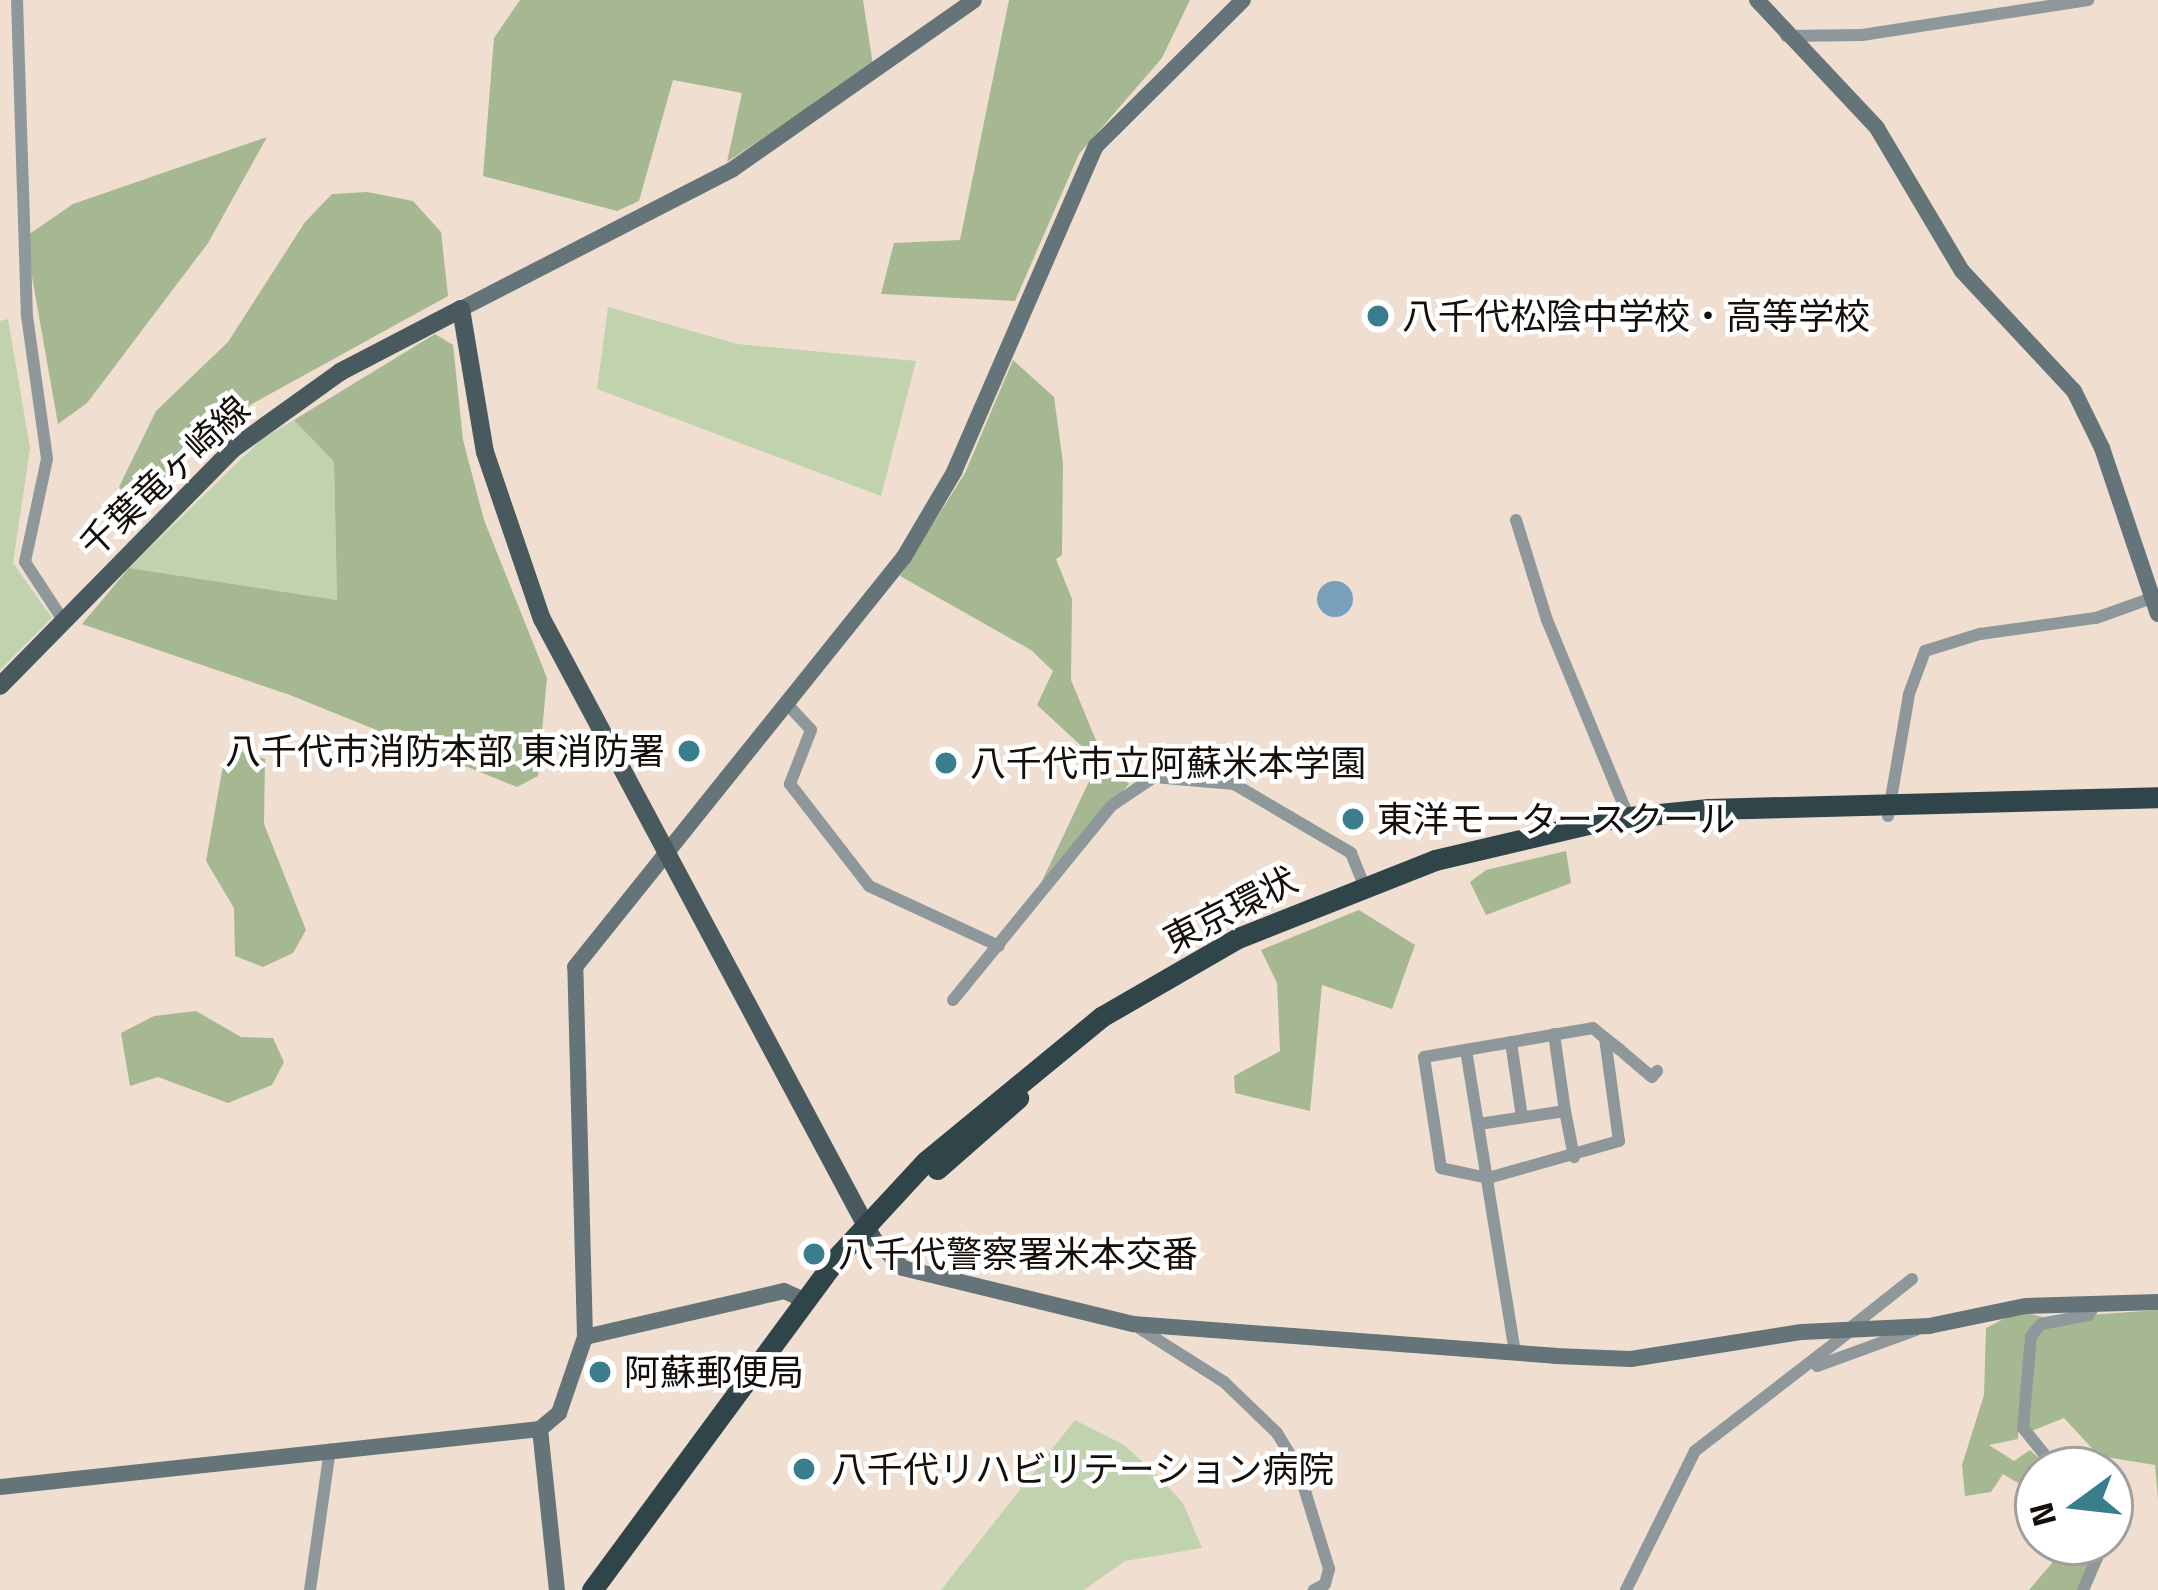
<!DOCTYPE html>
<meta charset="utf-8">
<style>
body{margin:0}
#map{position:relative;width:2158px;height:1590px;overflow:hidden;background:#f0dfd0;font-family:"Titillium Web","Noto Sans JP",sans-serif}
div>[style]{position:absolute}
.green>*{inset:0;background:#c0d2ae}
.forest>*{inset:0;background:#a5b891}
.water>*{inset:0;background:#79a0bb}
.round{border-radius:50%}
.street>*{height:12px;margin:-6px;padding:0 6px;transform-origin:6px;border-radius:6px;background:#8e989a}
.secondary>*{height:16px;margin:-8px;padding:0 8px;transform-origin:8px;border-radius:8px;background:#657478}
.primary>*{height:18px;margin:-9px;padding:0 9px;transform-origin:9px;border-radius:9px;background:#495a5f}
.highway>*{height:21px;margin:-10.5px;padding:0 10.5px;transform-origin:10.5px;border-radius:10.5px;background:#30454a}
.dots>*{width:33px;height:33px;translate:-50% -50%;box-sizing:border-box;border:6px solid #fff;border-radius:50%}
span{translate:-50% -50%;white-space:nowrap;text-align:center;line-height:1.15;-webkit-text-stroke:9px #fff;paint-order:stroke}
.poi-label{font-size:36px;color:#140f0a}
.left{translate:0 -50%;text-align:left}
.right{translate:-100% -50%;text-align:right}
.street-label{font-size:36px;color:#140f0a}
.north{position:absolute;left:2014px;top:1446px;width:120px;height:120px;box-sizing:border-box;background:#fff;border:3px solid #a19f9d;border-radius:50%;rotate:255deg;font-size:33px;font-weight:700;line-height:48px;text-align:center;color:#140f0a}
.north::after{content:'';display:block;margin:auto;width:42px;height:54px;background:#3a7e8d;clip-path:polygon(50% 0,100% 100%,50% 72%,0 100%)}
</style>
<div id="map">
<div class="green">
<i style="clip-path:polygon(608px 307px,737px 344px,916px 361px,881px 496px,597px 389px)"></i>
<i style="clip-path:polygon(8px 319px,30px 448px,13px 563px,52px 618px,0 670px,0 321px)"></i>
<i style="clip-path:polygon(294px 420px,334px 462px,337px 600px,129px 568px,262px 439px)"></i>
<i style="clip-path:polygon(1075px 1420px,1124px 1445px,1158px 1476px,1183px 1503px,1202px 1548px,1125px 1561px,1084px 1590px,941px 1590px)"></i>
</div>
<div class="forest">
<i style="clip-path:polygon(520px 0,863px 0,873px 65px,727px 162px,742px 93px,673px 80px,639px 201px,617px 211px,483px 176px,494px 38px)"></i>
<i style="clip-path:polygon(1009px 0,1190px 0,1162px 58px,1079px 154px,1015px 301px,881px 294px,894px 243px,960px 240px)"></i>
<i style="clip-path:polygon(267px 137px,208px 243px,87px 403px,58px 424px,25px 237px,73px 204px)"></i>
<i style="clip-path:polygon(367px 192px,413px 201px,441px 232px,448px 296px,250px 405px,183px 462px,143px 517px,119px 487px,156px 411px,228px 342px,305px 222px,332px 194px)"></i>
<i style="clip-path:polygon(435px 334px,453px 345px,463px 440px,484px 520px,547px 678px,538px 776px,517px 787px,290px 695px,82px 624px,129px 568px,337px 600px,334px 462px,294px 420px)"></i>
<i style="clip-path:polygon(1013px 360px,1054px 397px,1063px 463px,1062px 555px,1056px 559px,1072px 599px,1071px 680px,1105px 762px,1129px 784px,1041px 883px,1093px 773px,1089px 753px,1037px 705px,1053px 671px,1031px 650px,900px 576px,965px 473px)"></i>
<i style="clip-path:polygon(238px 751px,265px 759px,264px 824px,306px 930px,293px 953px,263px 967px,235px 956px,234px 908px,206px 861px,224px 760px)"></i>
<i style="clip-path:polygon(1566px 851px,1571px 883px,1486px 915px,1470px 882px,1486px 870px)"></i>
<i style="clip-path:polygon(1359px 910px,1415px 945px,1392px 1009px,1322px 985px,1310px 1111px,1235px 1093px,1234px 1076px,1280px 1051px,1277px 983px,1261px 950px)"></i>
<i style="clip-path:polygon(196px 1011px,241px 1037px,273px 1038px,284px 1062px,272px 1085px,228px 1103px,158px 1077px,130px 1086px,121px 1033px,154px 1016px)"></i>
<i style="clip-path:polygon(2158px 1310px,2158px 1499px,2155px 1465px,2099px 1456px,2064px 1418px,2029px 1432px,2028px 1398px,2019px 1401px,2018px 1439px,1989px 1445px,2014px 1461px,2030px 1450px,2052px 1470px,2038px 1470px,2038px 1495px,2003px 1474px,1991px 1492px,1965px 1496px,1962px 1465px,1984px 1395px,1986px 1328px,2019px 1311px,2047px 1318px)"></i>
<i style="clip-path:polygon(2070px 1542px,2101px 1542px,2077px 1590px,2029px 1590px)"></i>
</div>
<div class="water">
<i class="round" style="left:1317px;top:581px;width:36px;height:36px"></i>
</div>
<div class="street">
<i style="left:17px;top:0;width:316px;rotate:88.2deg"></i>
<i style="left:27px;top:316px;width:144px;rotate:82deg"></i>
<i style="left:47px;top:459px;width:105px;rotate:102.1deg"></i>
<i style="left:25px;top:562px;width:69px;rotate:56.8deg"></i>
<i style="left:1786px;top:36px;width:76px;rotate:-0.8deg"></i>
<i style="left:1862px;top:35px;width:229px;rotate:-8.8deg"></i>
<i style="left:1516px;top:520px;width:105px;rotate:72.8deg"></i>
<i style="left:1547px;top:620px;width:227px;rotate:67.5deg"></i>
<i style="left:787px;top:704px;width:35px;rotate:47deg"></i>
<i style="left:811px;top:730px;width:58px;rotate:111.3deg"></i>
<i style="left:790px;top:784px;width:129px;rotate:52.2deg"></i>
<i style="left:869px;top:886px;width:143px;rotate:24.8deg"></i>
<i style="left:1888px;top:816px;width:124px;rotate:-80.2deg"></i>
<i style="left:1909px;top:694px;width:46px;rotate:-69.6deg"></i>
<i style="left:1925px;top:651px;width:58px;rotate:-17.2deg"></i>
<i style="left:1980px;top:634px;width:117px;rotate:-7.9deg"></i>
<i style="left:2096px;top:618px;width:59px;rotate:-19.7deg"></i>
<i style="left:953px;top:1000px;width:250px;rotate:-50.8deg"></i>
<i style="left:1111px;top:806px;width:52px;rotate:-34deg"></i>
<i style="left:1154px;top:777px;width:80px;rotate:5deg"></i>
<i style="left:1234px;top:784px;width:136px;rotate:30.5deg"></i>
<i style="left:1351px;top:853px;width:32px;rotate:68deg"></i>
<i style="left:1554px;top:1034px;width:78px;rotate:81.9deg"></i>
<i style="left:1605px;top:1038px;width:104px;rotate:82.3deg"></i>
<i style="left:1619px;top:1141px;width:136px;rotate:164.2deg"></i>
<i style="left:1488px;top:1178px;width:48px;rotate:-168deg"></i>
<i style="left:1441px;top:1168px;width:112px;rotate:-98.7deg"></i>
<i style="left:1424px;top:1057px;width:171px;rotate:-9.7deg"></i>
<i style="left:1593px;top:1028px;width:16px;rotate:40deg"></i>
<i style="left:1605px;top:1038px;width:18px;rotate:38deg"></i>
<i style="left:1619px;top:1049px;width:43px;rotate:40.3deg"></i>
<i style="left:1652px;top:1077px;width:8px;rotate:-50deg"></i>
<i style="left:1511px;top:1042px;width:76px;rotate:81.7deg"></i>
<i style="left:1466px;top:1050px;width:307px;rotate:80.8deg"></i>
<i style="left:1479px;top:1124px;width:87px;rotate:-8.6deg"></i>
<i style="left:1565px;top:1111px;width:47px;rotate:78.9deg"></i>
<i style="left:1139px;top:1328px;width:101px;rotate:32.4deg"></i>
<i style="left:1224px;top:1382px;width:74px;rotate:43.9deg"></i>
<i style="left:1277px;top:1433px;width:41px;rotate:59deg"></i>
<i style="left:1298px;top:1468px;width:106px;rotate:72.9deg"></i>
<i style="left:1329px;top:1569px;width:16px;rotate:105deg"></i>
<i style="left:1325px;top:1584px;width:13px;rotate:151deg"></i>
<i style="left:1850px;top:1328px;width:79px;rotate:-38.3deg"></i>
<i style="left:1817px;top:1366px;width:105px;rotate:-20deg"></i>
<i style="left:2057px;top:1470px;width:54px;rotate:-129deg"></i>
<i style="left:2023px;top:1428px;width:92px;rotate:-85deg"></i>
<i style="left:2031px;top:1336px;width:16px;rotate:-50deg"></i>
<i style="left:2041px;top:1324px;width:48px;rotate:-10.8deg"></i>
<i style="left:2088px;top:1315px;width:10px;rotate:-53deg"></i>
<i style="left:310px;top:1590px;width:142px;rotate:-81.9deg"></i>
<i style="left:1626px;top:1590px;width:155px;rotate:-63.6deg"></i>
<i style="left:1695px;top:1451px;width:196px;rotate:-37.7deg"></i>
<i style="left:2083px;top:1590px;width:52px;rotate:-66.4deg"></i>
</div>
<div class="secondary">
<i style="left:1757px;top:0;width:175px;rotate:46.8deg"></i>
<i style="left:1877px;top:128px;width:166px;rotate:59.3deg"></i>
<i style="left:1962px;top:271px;width:164px;rotate:47deg"></i>
<i style="left:2074px;top:391px;width:64px;rotate:63.8deg"></i>
<i style="left:2102px;top:448px;width:175px;rotate:71.4deg"></i>
<i style="left:461px;top:309px;width:306px;rotate:-27.2deg"></i>
<i style="left:733px;top:169px;width:294px;rotate:-35deg"></i>
<i style="left:872px;top:1237px;width:44px;rotate:45deg"></i>
<i style="left:903px;top:1268px;width:237px;rotate:13.7deg"></i>
<i style="left:1133px;top:1324px;width:423px;rotate:4.3deg"></i>
<i style="left:1555px;top:1356px;width:76px;rotate:2.3deg"></i>
<i style="left:1631px;top:1359px;width:173px;rotate:-9deg"></i>
<i style="left:1802px;top:1332px;width:127px;rotate:-2.7deg"></i>
<i style="left:1929px;top:1326px;width:99px;rotate:-11.7deg"></i>
<i style="left:2026px;top:1306px;width:132px;rotate:-1.7deg"></i>
<i style="left:585px;top:1337px;width:204px;rotate:-13deg"></i>
<i style="left:784px;top:1291px;width:22px;rotate:24deg"></i>
<i style="left:540px;top:1429px;width:162px;rotate:84deg"></i>
<i style="left:0;top:1487px;width:543px;rotate:-6.13deg"></i>
<i style="left:540px;top:1429px;width:25px;rotate:-40deg"></i>
<i style="left:559px;top:1413px;width:80px;rotate:-71.1deg"></i>
<i style="left:585px;top:1337px;width:370px;rotate:-91.5deg"></i>
<i style="left:575px;top:967px;width:526px;rotate:-51.26deg"></i>
<i style="left:904px;top:557px;width:99px;rotate:-59.5deg"></i>
<i style="left:954px;top:472px;width:356px;rotate:-66.5deg"></i>
<i style="left:1096px;top:146px;width:207px;rotate:-44.8deg"></i>
</div>
<div class="primary">
<i style="left:0;top:686px;width:332px;rotate:-45.5deg"></i>
<i style="left:233px;top:449px;width:132px;rotate:-35.7deg"></i>
<i style="left:340px;top:372px;width:136px;rotate:-27.5deg"></i>
<i style="left:461px;top:309px;width:145px;rotate:80.5deg"></i>
<i style="left:485px;top:452px;width:176px;rotate:71.2deg"></i>
<i style="left:542px;top:619px;width:701px;rotate:61.9deg"></i>
</div>
<div class="highway">
<i style="left:937px;top:1169px;width:108px;rotate:-41.2deg"></i>
<i style="left:592px;top:1590px;width:415px;rotate:-53.6deg"></i>
<i style="left:838px;top:1256px;width:129px;rotate:-47.2deg"></i>
<i style="left:926px;top:1161px;width:227px;rotate:-39.4deg"></i>
<i style="left:1101px;top:1017px;width:158px;rotate:-30deg"></i>
<i style="left:1238px;top:938px;width:212px;rotate:-21.6deg"></i>
<i style="left:1435px;top:860px;width:180px;rotate:-13.2deg"></i>
<i style="left:1610px;top:819px;width:99px;rotate:-5.8deg"></i>
<i style="left:1708px;top:809px;width:450px;rotate:-1.5deg"></i>
</div>
<div class="dots">
<i style="left:1378px;top:316px;background:#3a7e8d"></i>
<i style="left:689px;top:751px;background:#3a7e8d"></i>
<i style="left:946px;top:763px;background:#3a7e8d"></i>
<i style="left:1353px;top:819px;background:#3a7e8d"></i>
<i style="left:814px;top:1254px;background:#3a7e8d"></i>
<i style="left:600px;top:1372px;background:#3a7e8d"></i>
<i style="left:804px;top:1469px;background:#3a7e8d"></i>
</div>
<div class="poi-label">
<span class="left" style="left:1402px;top:316px">八千代松陰中学校・高等学校</span>
<span class="right" style="left:665px;top:751px">八千代市消防本部 東消防署</span>
<span class="left" style="left:970px;top:763px">八千代市立阿蘇米本学園</span>
<span class="left" style="left:1377px;top:819px">東洋モータースクール</span>
<span class="left" style="left:838px;top:1254px">八千代警察署米本交番</span>
<span class="left" style="left:624px;top:1372px">阿蘇郵便局</span>
<span class="left" style="left:831px;top:1469px">八千代リハビリテーション病院</span>
</div>
<div class="street-label">
<span style="left:164px;top:476px;rotate:-43deg">千葉竜ヶ崎線</span>
<span style="left:1230px;top:909px;rotate:-27deg">東京環状</span>
</div>
<div class="north">N</div>
</div>
